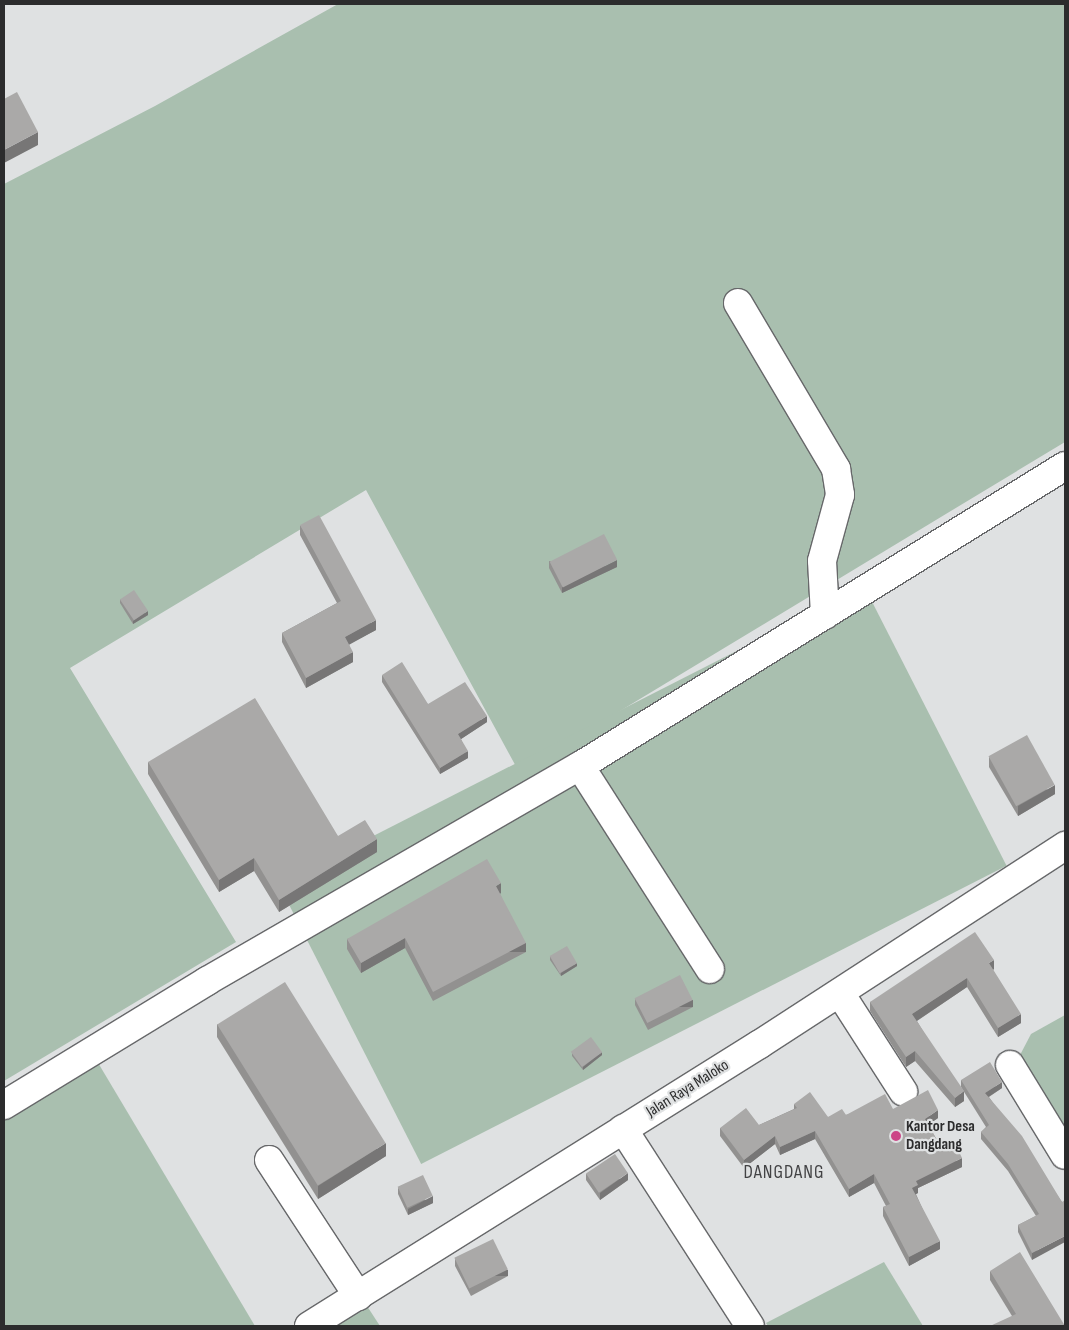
<!DOCTYPE html>
<style>
body{margin:0}
#map{position:relative;width:1069px;height:1330px;overflow:hidden;background:#dfe1e2;font-family:"Sofia Sans Condensed",sans-serif}
div>[style]{position:absolute}
.green>*{inset:0;background:#a9bfaf;transform-origin:0 0}
.roads{filter:drop-shadow(1px 0 #67686a) drop-shadow(-1px 0 #67686a) drop-shadow(0 1px #67686a) drop-shadow(0 -1px #67686a)}
.minor>*{height:28px;margin:-14px;padding:0 14px;transform-origin:14px;border-radius:14px;background:#fff}
.wall>*{inset:0;background:#929190}
.shaded-wall>*{inset:0;background:#777676;transform-origin:0 0}
.building>*{inset:0;background:#aaa9a8;transform-origin:0 0}
.dots>*{width:14px;height:14px;translate:-50% -50%;box-sizing:border-box;border:2px solid #dfe1e2;border-radius:50%}
span{translate:-50% -50%;white-space:nowrap;text-align:center;line-height:1.15;-webkit-text-stroke:4.5px #dfe1e2;paint-order:stroke}
.street-label{font-size:16px;color:#2c2c2d}
.poi-label{font-size:16px;color:#2c2c2d;font-weight:700}
.left{translate:0 -50%;text-align:left}
.quarter-label{font-size:19px;color:#424244;letter-spacing:1px}
.frame{position:absolute;inset:0;border:5px solid #2c2c2d;pointer-events:none}
</style>
<div id="map">
<div class="green">
<i style="clip-path:polygon(338px 4px,1065px 4px,1065px 442px,519px 772px,366px 490px,70px 668px,236px 942px,4px 1081px,4px 184px,155px 106px)"></i>
<i style="left:864px;top:586px;width:314px;height:657px;rotate:63deg"></i>
<i style="clip-path:polygon(1065px 1015px,1065px 1135px,1019px 1057px,1031px 1034px)"></i>
<i style="clip-path:polygon(91px 1051px,255px 1326px,4px 1326px,4px 1104px)"></i>
<i style="clip-path:polygon(884px 1262px,923px 1326px,768px 1326px,766px 1323px)"></i>
<i style="clip-path:polygon(367px 1306px,380px 1326px,333px 1326px)"></i>
</div>
<div class="roads">
<div class="minor">
<i style="left:738px;top:303px;width:193px;rotate:59.4deg"></i>
<i style="left:836px;top:469px;width:26px;rotate:81deg"></i>
<i style="left:840px;top:495px;width:68px;rotate:105.3deg"></i>
<i style="left:822px;top:561px;width:54px;rotate:86.8deg"></i>
<i style="left:580px;top:766px;width:241px;rotate:57.4deg"></i>
<i style="left:840px;top:993px;width:117px;rotate:57.3deg"></i>
<i style="left:1010px;top:1065px;width:105px;rotate:58.6deg"></i>
<i style="left:4px;top:1105px;width:238px;rotate:-31.4deg"></i>
<i style="left:207px;top:981px;width:431px;rotate:-30deg"></i>
<i style="left:580px;top:766px;width:570px;rotate:-31.74deg"></i>
<i style="left:623px;top:1129px;width:234px;rotate:57.2deg"></i>
<i style="left:269px;top:1160px;width:163px;rotate:56.8deg"></i>
<i style="left:309px;top:1326px;width:532px;rotate:-32.02deg"></i>
<i style="left:760px;top:1044px;width:364px;rotate:-33deg"></i>
</div>
</div>
<div class="wall">
<i style="clip-path:polygon(300px 525px,376px 630px,349px 644px,353px 662px,306px 688px,282px 642px,282px 633px,337px 603px,300px 535px)"></i>
<i style="clip-path:polygon(549px 561px,617px 567px,562px 593px,549px 568px)"></i>
<i style="clip-path:polygon(120px 599px,148px 615px,133px 624px,120px 603px)"></i>
<i style="clip-path:polygon(382px 675px,428px 704px,487px 722px,461px 739px,468px 758px,440px 774px,382px 682px)"></i>
<i style="clip-path:polygon(989px 757px,1055px 794px,1018px 816px,989px 767px)"></i>
<i style="clip-path:polygon(148px 762px,338px 836px,377px 852px,279px 912px,254px 871px,219px 892px,148px 774px)"></i>
<i style="clip-path:polygon(501px 893px,500px 894px,526px 952px,433px 1001px,405px 948px,361px 973px,347px 949px,347px 939px)"></i>
<i style="clip-path:polygon(550px 956px,577px 966px,561px 976px,550px 960px)"></i>
<i style="clip-path:polygon(994px 969px,993px 970px,1021px 1023px,998px 1037px,967px 987px,917px 1021px,964px 1101px,955px 1107px,915px 1061px,906px 1067px,870px 1011px,870px 1002px)"></i>
<i style="clip-path:polygon(635px 998px,693px 1007px,648px 1030px,635px 1005px)"></i>
<i style="clip-path:polygon(217px 1024px,386px 1156px,318px 1199px,217px 1037px)"></i>
<i style="clip-path:polygon(572px 1053px,602px 1055px,583px 1070px,572px 1056px)"></i>
<i style="clip-path:polygon(961px 1080px,1002px 1088px,989px 1097px,1062px 1202px,1032px 1260px,1018px 1232px,1018px 1225px,1036px 1216px,1008px 1171px,981px 1139px,981px 1132px,986px 1127px,961px 1087px)"></i>
<i style="clip-path:polygon(794px 1104px,828px 1117px,893px 1109px,938px 1118px,928px 1125px,940px 1145px,962px 1167px,918px 1188px,918px 1193px,916px 1194px,940px 1249px,909px 1266px,883px 1216px,883px 1207px,886px 1206px,874px 1183px,849px 1197px,815px 1139px,780px 1155px,775px 1144px,744px 1168px,720px 1136px,720px 1128px,759px 1125px,794px 1109px)"></i>
<i style="clip-path:polygon(586px 1174px,628px 1180px,600px 1200px,586px 1180px)"></i>
<i style="clip-path:polygon(398px 1188px,433px 1203px,408px 1215px,398px 1194px)"></i>
<i style="clip-path:polygon(455px 1259px,508px 1276px,471px 1296px,455px 1266px)"></i>
<i style="clip-path:polygon(990px 1271px,1065px 1326px,1012px 1316px,990px 1280px)"></i>
</div>
<div class="shaded-wall">
<i style="clip-path:polygon(38px 132px,38px 145px,4px 163px,4px 150px)"></i>
<i style="clip-path:polygon(617px 560px,617px 567px,562px 593px,562px 587px)"></i>
<i style="clip-path:polygon(148px 611px,148px 615px,133px 624px,133px 621px)"></i>
<i style="clip-path:polygon(376px 620px,376px 630px,345px 647px,345px 637px)"></i>
<i style="clip-path:polygon(353px 652px,353px 662px,306px 688px,306px 678px)"></i>
<i style="clip-path:polygon(487px 716px,487px 722px,458px 741px,458px 734px)"></i>
<i style="clip-path:polygon(468px 751px,468px 758px,440px 774px,440px 768px)"></i>
<i style="clip-path:polygon(1055px 785px,1055px 794px,1018px 816px,1018px 806px)"></i>
<i style="clip-path:polygon(377px 839px,377px 852px,279px 912px,279px 900px)"></i>
<i style="clip-path:polygon(254px 858px,254px 871px,219px 892px,219px 880px)"></i>
<i style="clip-path:polygon(501px 883px,501px 893px,496px 896px,496px 886px)"></i>
<i style="clip-path:polygon(405px 938px,405px 948px,361px 973px,361px 963px)"></i>
<i style="left:526px;top:943px;width:9px;height:105px;rotate:90deg"></i>
<i style="clip-path:polygon(994px 960px,994px 969px,989px 973px,989px 963px)"></i>
<i style="clip-path:polygon(577px 963px,577px 966px,561px 976px,561px 973px)"></i>
<i style="clip-path:polygon(967px 978px,967px 987px,912px 1024px,912px 1014px)"></i>
<i style="left:693px;top:1000px;width:7px;height:51px;rotate:90deg"></i>
<i style="clip-path:polygon(1021px 1014px,1021px 1023px,998px 1037px,998px 1028px)"></i>
<i style="clip-path:polygon(915px 1051px,915px 1061px,906px 1067px,906px 1057px)"></i>
<i style="clip-path:polygon(602px 1052px,602px 1055px,583px 1070px,583px 1067px)"></i>
<i style="clip-path:polygon(1002px 1082px,1002px 1088px,985px 1099px,985px 1093px)"></i>
<i style="clip-path:polygon(964px 1091px,964px 1101px,955px 1107px,955px 1098px)"></i>
<i style="clip-path:polygon(938px 1110px,938px 1118px,925px 1127px,925px 1119px)"></i>
<i style="clip-path:polygon(815px 1131px,815px 1139px,780px 1155px,780px 1147px)"></i>
<i style="clip-path:polygon(775px 1136px,775px 1144px,744px 1168px,744px 1160px)"></i>
<i style="clip-path:polygon(386px 1143px,386px 1156px,318px 1199px,318px 1186px)"></i>
<i style="clip-path:polygon(962px 1158px,962px 1167px,918px 1188px,918px 1193px,912px 1196px,912px 1188px,916px 1181px)"></i>
<i style="clip-path:polygon(628px 1173px,628px 1180px,600px 1200px,600px 1193px)"></i>
<i style="clip-path:polygon(874px 1174px,874px 1183px,849px 1197px,849px 1189px)"></i>
<i style="clip-path:polygon(433px 1196px,433px 1203px,408px 1215px,408px 1209px)"></i>
<i style="clip-path:polygon(1065px 1236px,1065px 1242px,1032px 1260px,1032px 1253px)"></i>
<i style="clip-path:polygon(940px 1241px,940px 1249px,909px 1266px,909px 1257px)"></i>
<i style="left:508px;top:1270px;width:6px;height:42px;rotate:90deg"></i>
</div>
<div class="building">
<i style="clip-path:polygon(17px 92px,38px 132px,4px 150px,4px 99px)"></i>
<i style="clip-path:polygon(319px 515px,376px 620px,345px 637px,353px 652px,306px 678px,282px 633px,341px 601px,300px 525px)"></i>
<i style="left:604px;top:534px;width:29px;height:61px;rotate:63deg"></i>
<i style="left:134px;top:590px;width:25px;height:17px;rotate:56deg"></i>
<i style="clip-path:polygon(402px 662px,428px 704px,465px 682px,487px 716px,458px 734px,468px 751px,440px 768px,382px 675px)"></i>
<i style="clip-path:polygon(255px 698px,338px 836px,365px 820px,377px 839px,279px 900px,254px 858px,219px 880px,148px 762px)"></i>
<i style="left:1027px;top:735px;width:57px;height:44px;rotate:61deg"></i>
<i style="clip-path:polygon(487px 859px,501px 883px,496px 886px,526px 943px,433px 992px,405px 938px,361px 963px,347px 939px)"></i>
<i style="clip-path:polygon(975px 932px,994px 960px,989px 963px,1021px 1014px,998px 1028px,967px 978px,912px 1014px,964px 1091px,955px 1098px,915px 1051px,906px 1057px,870px 1002px)"></i>
<i style="left:567px;top:946px;width:20px;height:20px;rotate:60deg"></i>
<i style="left:680px;top:975px;width:28px;height:51px;rotate:63deg"></i>
<i style="left:285px;top:982px;width:190px;height:80px;rotate:58deg"></i>
<i style="left:591px;top:1037px;width:19px;height:25px;rotate:54deg"></i>
<i style="clip-path:polygon(990px 1062px,1002px 1082px,985px 1093px,1022px 1136px,1062px 1202px,1065px 1200px,1065px 1236px,1032px 1253px,1018px 1225px,1039px 1214px,1008px 1164px,981px 1132px,989px 1125px,961px 1080px)"></i>
<i style="clip-path:polygon(928px 1090px,938px 1110px,925px 1119px,940px 1145px,953px 1139px,962px 1158px,916px 1181px,918px 1185px,912px 1188px,940px 1241px,909px 1257px,883px 1207px,890px 1204px,874px 1174px,849px 1189px,815px 1131px,780px 1147px,775px 1136px,744px 1160px,720px 1128px,746px 1108px,759px 1125px,797px 1108px,794px 1104px,810px 1092px,828px 1117px,842px 1109px,846px 1115px,885px 1094px,893px 1109px)"></i>
<i style="left:615px;top:1154px;width:23px;height:35px;rotate:56deg"></i>
<i style="left:423px;top:1175px;width:23px;height:28px;rotate:65deg"></i>
<i style="left:493px;top:1239px;width:34px;height:43px;rotate:64deg"></i>
<i style="clip-path:polygon(1020px 1252px,1065px 1326px,990px 1326px,1016px 1314px,990px 1271px)"></i>
</div>
<div class="dots">
<i style="left:896px;top:1136px;background:#cc4687"></i>
</div>
<div class="street-label">
<span style="left:688px;top:1089px;rotate:-32deg">Jalan Raya Maloko</span>
</div>
<div class="poi-label">
<span class="left" style="left:906px;top:1136px">Kantor Desa<br>Dangdang</span>
</div>
<div class="quarter-label">
<span style="left:784px;top:1173px">DANGDANG</span>
</div>
<div class="frame"></div>
</div>
